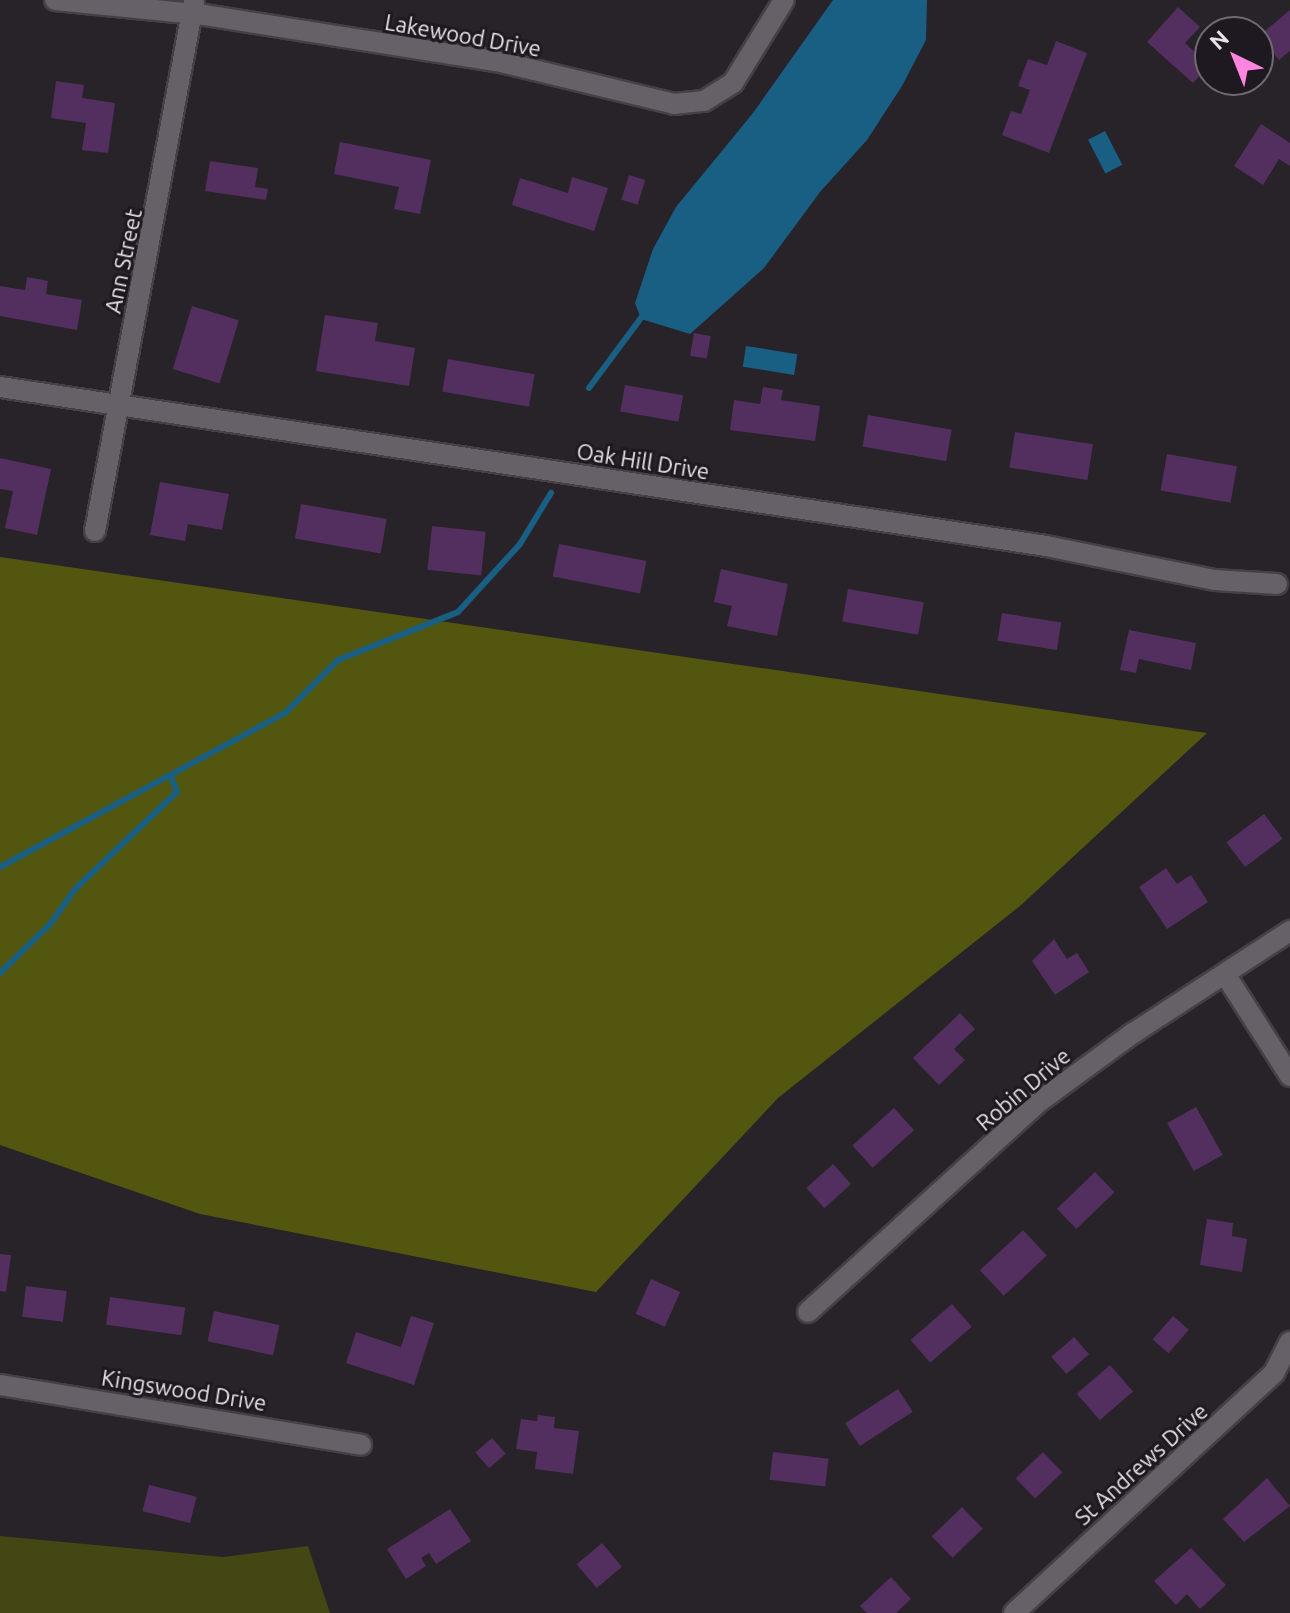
<!DOCTYPE html>
<style>
body{margin:0}
#map{position:relative;width:1290px;height:1613px;overflow:hidden;background:#272329;font-family:Ubuntu,sans-serif}
div>[style]{position:absolute}
.green>*{inset:0;background:#444613}
.forest>*{inset:0;background:#53560f}
.water>*{inset:0;background:#185f83;transform-origin:0 0}
.stream>*{height:6px;margin:-3px;padding:0 3px;transform-origin:3px;border-radius:3px;background:#185f83}
.building>*{inset:0;background:#522f5e;transform-origin:0 0}
.roads{filter:drop-shadow(2px 0 #444046) drop-shadow(-2px 0 #444046) drop-shadow(0 2px #444046) drop-shadow(0 -2px #444046)}
.street>*{height:20px;margin:-10px;padding:0 10px;transform-origin:10px;border-radius:10px;background:#666068}
span{translate:-50% -50%;white-space:nowrap;text-align:center;line-height:1.15;-webkit-text-stroke:6px #1e1920;paint-order:stroke}
.street-label{font-size:22px;color:#e7e4e9}
.north{position:absolute;left:1194px;top:16px;width:80px;height:80px;box-sizing:border-box;background:#1e1920;border:2px solid #6e6a70;border-radius:50%;rotate:317deg;font-size:22px;font-weight:700;line-height:32px;text-align:center;color:#e7e4e9}
.north::after{content:'';display:block;margin:auto;width:28px;height:36px;background:#ff85df;clip-path:polygon(50% 0,100% 100%,50% 72%,0 100%)}
</style>
<div id="map">
<div class="green">
<i style="clip-path:polygon(0 1536px,223px 1557px,308px 1546px,330px 1613px,0 1613px)"></i>
</div>
<div class="forest">
<i style="clip-path:polygon(0 557px,1207px 733px,1020px 906px,778px 1098px,596px 1292px,200px 1214px,0 1145px)"></i>
</div>
<div class="water">
<i style="clip-path:polygon(833px 0,927px 0,926px 40px,902px 86px,867px 140px,820px 192px,764px 268px,690px 334px,641px 319px,635px 303px,653px 249px,676px 207px,753px 113px)"></i>
<i style="left:1105px;top:131px;width:38px;height:19px;rotate:63deg"></i>
<i style="left:746px;top:346px;width:52px;height:21px;rotate:9deg"></i>
</div>
<div class="stream">
<i style="left:589px;top:388px;width:92px;rotate:-53.4deg"></i>
<i style="left:0;top:867px;width:324px;rotate:-28.4deg"></i>
<i style="left:285px;top:713px;width:75px;rotate:-45deg"></i>
<i style="left:338px;top:660px;width:129px;rotate:-21.8deg"></i>
<i style="left:458px;top:612px;width:92px;rotate:-47.6deg"></i>
<i style="left:520px;top:544px;width:60px;rotate:-58.7deg"></i>
<i style="left:0;top:973px;width:71px;rotate:-44.4deg"></i>
<i style="left:51px;top:923px;width:42px;rotate:-54.8deg"></i>
<i style="left:75px;top:889px;width:141px;rotate:-43.6deg"></i>
<i style="left:177px;top:792px;width:17px;rotate:-111deg"></i>
</div>
<div class="building">
<i style="clip-path:polygon(1178px 7px,1200px 27px,1185px 43px,1209px 65px,1193px 83px,1147px 42px)"></i>
<i style="clip-path:polygon(1290px 10px,1290px 51px,1279px 60px,1259px 36px)"></i>
<i style="clip-path:polygon(1056px 41px,1087px 53px,1049px 153px,1002px 135px,1011px 111px,1021px 114px,1030px 90px,1018px 86px,1028px 59px,1047px 65px)"></i>
<i style="clip-path:polygon(56px 81px,84px 85px,82px 98px,115px 103px,108px 153px,82px 150px,86px 123px,51px 118px)"></i>
<i style="clip-path:polygon(1261px 124px,1290px 143px,1290px 166px,1279px 159px,1263px 185px,1234px 166px)"></i>
<i style="clip-path:polygon(340px 142px,431px 160px,420px 214px,394px 209px,399px 187px,334px 174px)"></i>
<i style="clip-path:polygon(210px 161px,258px 168px,255px 187px,268px 189px,266px 200px,205px 191px)"></i>
<i style="left:629px;top:175px;width:17px;height:26px;rotate:17deg"></i>
<i style="clip-path:polygon(572px 177px,608px 188px,594px 231px,512px 205px,520px 178px,568px 193px)"></i>
<i style="clip-path:polygon(27px 277px,48px 281px,46px 294px,82px 300px,77px 330px,0 316px,0 286px,25px 290px)"></i>
<i style="left:192px;top:306px;width:49px;height:66px;rotate:17deg"></i>
<i style="clip-path:polygon(325px 315px,378px 323px,375px 341px,415px 348px,409px 386px,316px 371px)"></i>
<i style="left:694px;top:333px;width:17px;height:23px;rotate:10deg"></i>
<i style="left:448px;top:359px;width:88px;height:33px;rotate:10deg"></i>
<i style="left:625px;top:385px;width:59px;height:27px;rotate:10deg"></i>
<i style="clip-path:polygon(763px 387px,783px 390px,781px 400px,820px 406px,815px 441px,730px 430px,734px 400px,760px 404px)"></i>
<i style="left:868px;top:415px;width:85px;height:32px;rotate:10deg"></i>
<i style="left:1015px;top:432px;width:79px;height:36px;rotate:9deg"></i>
<i style="left:1167px;top:454px;width:71px;height:37px;rotate:10deg"></i>
<i style="clip-path:polygon(0 458px,51px 469px,37px 535px,5px 528px,13px 491px,0 489px)"></i>
<i style="clip-path:polygon(160px 482px,229px 494px,222px 530px,188px 524px,185px 541px,150px 535px)"></i>
<i style="left:301px;top:504px;width:87px;height:35px;rotate:10deg"></i>
<i style="left:432px;top:526px;width:54px;height:44px;rotate:6deg"></i>
<i style="left:559px;top:544px;width:89px;height:33px;rotate:11deg"></i>
<i style="clip-path:polygon(721px 569px,788px 584px,777px 636px,727px 626px,732px 606px,714px 602px)"></i>
<i style="left:848px;top:589px;width:77px;height:33px;rotate:10deg"></i>
<i style="left:1002px;top:613px;width:60px;height:28px;rotate:9deg"></i>
<i style="clip-path:polygon(1129px 630px,1196px 643px,1191px 670px,1139px 659px,1136px 673px,1120px 670px)"></i>
<i style="left:1264px;top:814px;width:31px;height:47px;rotate:53deg"></i>
<i style="clip-path:polygon(1166px 868px,1177px 884px,1191px 875px,1208px 902px,1167px 929px,1139px 887px)"></i>
<i style="clip-path:polygon(1054px 939px,1067px 959px,1077px 953px,1089px 972px,1055px 995px,1032px 961px)"></i>
<i style="clip-path:polygon(960px 1013px,975px 1029px,954px 1049px,965px 1060px,939px 1085px,913px 1058px)"></i>
<i style="left:1196px;top:1107px;width:55px;height:33px;rotate:61deg"></i>
<i style="left:894px;top:1108px;width:30px;height:56px;rotate:48deg"></i>
<i style="left:833px;top:1164px;width:27px;height:36px;rotate:48deg"></i>
<i style="left:1095px;top:1172px;width:28px;height:53px;rotate:46deg"></i>
<i style="clip-path:polygon(1207px 1219px,1233px 1223px,1232px 1236px,1247px 1239px,1242px 1272px,1200px 1265px)"></i>
<i style="left:1023px;top:1230px;width:35px;height:59px;rotate:47deg"></i>
<i style="clip-path:polygon(0 1254px,11px 1255px,6px 1292px,0 1291px)"></i>
<i style="left:651px;top:1279px;width:32px;height:38px;rotate:24deg"></i>
<i style="left:26px;top:1286px;width:41px;height:31px;rotate:7deg"></i>
<i style="left:110px;top:1297px;width:76px;height:28px;rotate:8deg"></i>
<i style="left:952px;top:1304px;width:30px;height:55px;rotate:49deg"></i>
<i style="left:214px;top:1311px;width:67px;height:31px;rotate:12deg"></i>
<i style="clip-path:polygon(411px 1316px,434px 1323px,414px 1385px,346px 1363px,356px 1332px,401px 1347px)"></i>
<i style="left:1173px;top:1316px;width:21px;height:31px;rotate:41deg"></i>
<i style="left:1074px;top:1337px;width:23px;height:30px;rotate:49deg"></i>
<i style="left:1110px;top:1365px;width:35px;height:44px;rotate:49deg"></i>
<i style="left:898px;top:1389px;width:27px;height:63px;rotate:57deg"></i>
<i style="clip-path:polygon(538px 1415px,555px 1417px,554px 1428px,579px 1431px,573px 1474px,535px 1469px,537px 1452px,516px 1449px,521px 1419px,537px 1421px)"></i>
<i style="left:492px;top:1438px;width:21px;height:22px;rotate:49deg"></i>
<i style="left:773px;top:1452px;width:56px;height:28px;rotate:7deg"></i>
<i style="left:1043px;top:1452px;width:28px;height:38px;rotate:46deg"></i>
<i style="clip-path:polygon(1267px 1478px,1290px 1506px,1244px 1542px,1223px 1519px)"></i>
<i style="left:149px;top:1485px;width:49px;height:27px;rotate:14deg"></i>
<i style="left:962px;top:1507px;width:30px;height:42px;rotate:46deg"></i>
<i style="clip-path:polygon(450px 1509px,471px 1541px,436px 1564px,429px 1553px,421px 1558px,426px 1566px,406px 1579px,387px 1549px)"></i>
<i style="left:602px;top:1543px;width:31px;height:33px;rotate:50deg"></i>
<i style="clip-path:polygon(1191px 1548px,1226px 1585px,1200px 1609px,1187px 1594px,1176px 1605px,1154px 1581px)"></i>
<i style="clip-path:polygon(891px 1577px,911px 1599px,896px 1613px,867px 1613px,860px 1606px)"></i>
</div>
<div class="roads">
<div class="street">
<i style="left:55px;top:0;width:150px;rotate:5.7deg"></i>
<i style="left:204px;top:15px;width:301px;rotate:9deg"></i>
<i style="left:501px;top:62px;width:178px;rotate:13.6deg"></i>
<i style="left:674px;top:104px;width:30px;rotate:-6deg"></i>
<i style="left:704px;top:101px;width:34px;rotate:-32deg"></i>
<i style="left:733px;top:83px;width:97px;rotate:-58.4deg"></i>
<i style="left:0;top:387px;width:1058px;rotate:8.64deg"></i>
<i style="left:1046px;top:546px;width:172px;rotate:11.4deg"></i>
<i style="left:1215px;top:580px;width:62px;rotate:3.7deg"></i>
<i style="left:95px;top:531px;width:539px;rotate:-79.42deg"></i>
<i style="left:1225px;top:974px;width:121px;rotate:57.5deg"></i>
<i style="left:808px;top:1312px;width:314px;rotate:-42.3deg"></i>
<i style="left:1040px;top:1101px;width:114px;rotate:-36.1deg"></i>
<i style="left:1132px;top:1034px;width:189px;rotate:-33.1deg"></i>
<i style="left:0;top:1385px;width:366px;rotate:9.4deg"></i>
<i style="left:1014px;top:1613px;width:354px;rotate:-42.7deg"></i>
<i style="left:1274px;top:1373px;width:35px;rotate:-63deg"></i>
</div>
</div>
<div class="street-label">
<span style="left:463px;top:35px;rotate:10deg">Lakewood Drive</span>
<span style="left:123px;top:261px;rotate:-78deg">Ann Street</span>
<span style="left:643px;top:461px;rotate:9deg">Oak Hill Drive</span>
<span style="left:1023px;top:1089px;rotate:-40deg">Robin Drive</span>
<span style="left:184px;top:1390px;rotate:9deg">Kingswood Drive</span>
<span style="left:1141px;top:1464px;rotate:-42deg">St Andrews Drive</span>
</div>
<div class="north">N</div>
</div>
